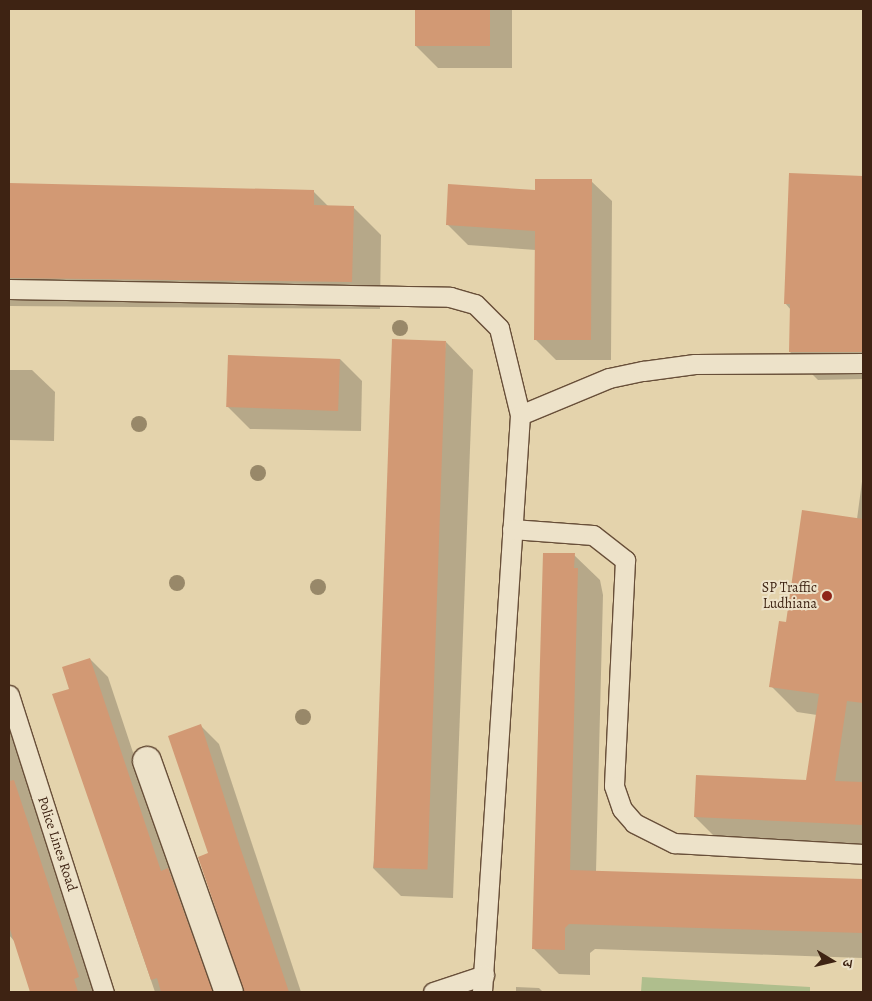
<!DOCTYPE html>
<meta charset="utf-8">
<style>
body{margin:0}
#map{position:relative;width:872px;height:1001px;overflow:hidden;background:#e4d3ac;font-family:Alegreya,"Noto Serif Devanagari",serif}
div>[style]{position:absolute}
.green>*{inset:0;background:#afbe8d}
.shadow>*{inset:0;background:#0003}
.building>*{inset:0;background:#d29974;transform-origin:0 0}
.roads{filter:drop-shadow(1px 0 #684f39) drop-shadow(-1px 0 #684f39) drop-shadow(0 1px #684f39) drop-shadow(0 -1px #684f39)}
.lane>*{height:19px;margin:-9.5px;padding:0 9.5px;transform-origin:9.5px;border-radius:9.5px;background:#ede2c9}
.street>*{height:28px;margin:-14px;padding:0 14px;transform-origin:14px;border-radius:14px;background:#ede2c9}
.trees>*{width:16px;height:16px;margin:-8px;border-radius:50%;background:#988869}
.dots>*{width:14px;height:14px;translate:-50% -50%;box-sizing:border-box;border:2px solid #ede2c9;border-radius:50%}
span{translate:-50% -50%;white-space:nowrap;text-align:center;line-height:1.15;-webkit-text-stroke:4px #ede2c9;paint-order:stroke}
.poi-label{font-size:14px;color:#3e2313}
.right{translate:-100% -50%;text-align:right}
.street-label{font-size:14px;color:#3e2313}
.frame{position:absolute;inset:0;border:10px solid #3e2313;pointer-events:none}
.north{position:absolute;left:807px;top:936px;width:50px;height:50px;-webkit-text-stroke:4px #ede2c9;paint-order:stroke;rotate:99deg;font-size:14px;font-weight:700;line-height:20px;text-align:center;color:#3e2313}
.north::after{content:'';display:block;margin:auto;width:18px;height:22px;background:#3e2313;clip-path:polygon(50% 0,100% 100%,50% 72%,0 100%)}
</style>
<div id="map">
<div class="green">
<i style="clip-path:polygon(642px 977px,810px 987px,810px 992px,641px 992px)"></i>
</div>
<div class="shadow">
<i style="clip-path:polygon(416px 9px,512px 9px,512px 68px,438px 68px,416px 46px)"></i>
<i style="clip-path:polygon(790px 174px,863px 177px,863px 379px,818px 380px,790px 352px,791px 310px,785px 303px)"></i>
<i style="clip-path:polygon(591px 181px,612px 201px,611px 360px,556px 360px,535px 339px,536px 250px,468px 245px,447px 224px,536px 192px)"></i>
<i style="clip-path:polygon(9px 184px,314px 192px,329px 207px,353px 207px,381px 235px,380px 309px,9px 306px)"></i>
<i style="clip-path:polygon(446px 342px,473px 370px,453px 898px,401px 896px,373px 868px)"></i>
<i style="clip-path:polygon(340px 359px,362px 381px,361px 431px,250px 429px,228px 407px)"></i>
<i style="clip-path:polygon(9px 370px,32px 370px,55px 392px,54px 441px,9px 440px)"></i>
<i style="clip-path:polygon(863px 474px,863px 849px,721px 843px,695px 817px,807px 781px,817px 715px,797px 712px,771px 686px,787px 624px,857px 519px)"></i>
<i style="clip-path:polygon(574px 555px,600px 580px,603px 595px,596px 872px,863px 880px,863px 958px,595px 949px,590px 953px,590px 975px,559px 974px,533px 948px)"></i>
<i style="clip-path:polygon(90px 659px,108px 677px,174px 876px,224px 992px,155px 992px,54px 695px,71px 689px)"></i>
<i style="clip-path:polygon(9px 709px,103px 992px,32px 992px,15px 942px,9px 935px)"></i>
<i style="clip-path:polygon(201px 726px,219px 744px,301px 992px,244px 992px,210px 854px)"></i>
<i style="clip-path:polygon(516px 987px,539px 988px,543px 992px,516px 992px)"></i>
</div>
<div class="building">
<i style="left:415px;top:9px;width:75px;height:37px"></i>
<i style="clip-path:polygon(789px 173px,863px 176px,863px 352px,789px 352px,790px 304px,784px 304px)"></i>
<i style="clip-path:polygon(535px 179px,592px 179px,591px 340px,534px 340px,535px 231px,446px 225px,448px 184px,535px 190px)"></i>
<i style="clip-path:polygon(9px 183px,314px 190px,314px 205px,354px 206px,352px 282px,9px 278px)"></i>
<i style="left:392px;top:339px;width:54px;height:529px;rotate:2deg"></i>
<i style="left:228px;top:355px;width:112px;height:52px;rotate:2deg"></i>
<i style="clip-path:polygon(802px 510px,863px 519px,863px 703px,847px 701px,835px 781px,863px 782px,863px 825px,694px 817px,696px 775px,806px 780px,819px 694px,769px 687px,779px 621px,786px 622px)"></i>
<i style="clip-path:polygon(543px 553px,575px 553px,574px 568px,578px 568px,570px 870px,863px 879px,863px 933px,569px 924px,565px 928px,565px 950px,532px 949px)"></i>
<i style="clip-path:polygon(90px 658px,161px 871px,168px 868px,213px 992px,161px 992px,157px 978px,151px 980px,52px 694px,69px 689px,62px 667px)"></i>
<i style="clip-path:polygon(201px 724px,240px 847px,289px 992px,244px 992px,198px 857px,208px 853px,168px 736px)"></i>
<i style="clip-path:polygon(14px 780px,79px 977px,74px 979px,78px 992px,30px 992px,9px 926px,9px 781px)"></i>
</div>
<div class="roads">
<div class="lane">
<i style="left:9px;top:289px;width:441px;rotate:1deg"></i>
<i style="left:450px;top:297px;width:26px;rotate:16deg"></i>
<i style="left:475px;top:304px;width:34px;rotate:45deg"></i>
<i style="left:499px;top:328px;width:89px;rotate:76.4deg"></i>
<i style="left:520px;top:415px;width:578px;rotate:93.77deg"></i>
<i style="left:520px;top:415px;width:96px;rotate:-22.6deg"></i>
<i style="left:609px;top:378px;width:35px;rotate:-12deg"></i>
<i style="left:643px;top:371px;width:52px;rotate:-7.7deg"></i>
<i style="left:695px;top:364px;width:168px;rotate:-0.3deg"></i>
<i style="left:512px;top:529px;width:81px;rotate:4.2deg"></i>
<i style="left:593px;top:535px;width:41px;rotate:38deg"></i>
<i style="left:625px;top:560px;width:226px;rotate:92.8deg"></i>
<i style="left:614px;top:786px;width:24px;rotate:71deg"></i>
<i style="left:622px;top:809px;width:18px;rotate:49deg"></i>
<i style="left:634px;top:823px;width:45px;rotate:26.6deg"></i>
<i style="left:674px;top:843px;width:189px;rotate:3.3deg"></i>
<i style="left:9px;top:695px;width:312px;rotate:72.3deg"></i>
<i style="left:433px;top:992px;width:54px;rotate:-18.4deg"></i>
</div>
<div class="street">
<i style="left:147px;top:761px;width:245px;rotate:70.5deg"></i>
</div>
</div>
<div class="trees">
<i style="left:400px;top:328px"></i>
<i style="left:139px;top:424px"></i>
<i style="left:258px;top:473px"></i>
<i style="left:177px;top:583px"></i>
<i style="left:318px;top:587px"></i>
<i style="left:303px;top:717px"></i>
</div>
<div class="dots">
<i style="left:827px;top:596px;background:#8f2418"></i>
</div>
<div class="poi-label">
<span class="right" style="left:817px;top:596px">SP Traffic<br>Ludhiana</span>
</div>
<div class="street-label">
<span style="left:57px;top:844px;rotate:72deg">Police Lines Road</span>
</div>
<div class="frame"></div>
<div class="north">उ</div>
</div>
